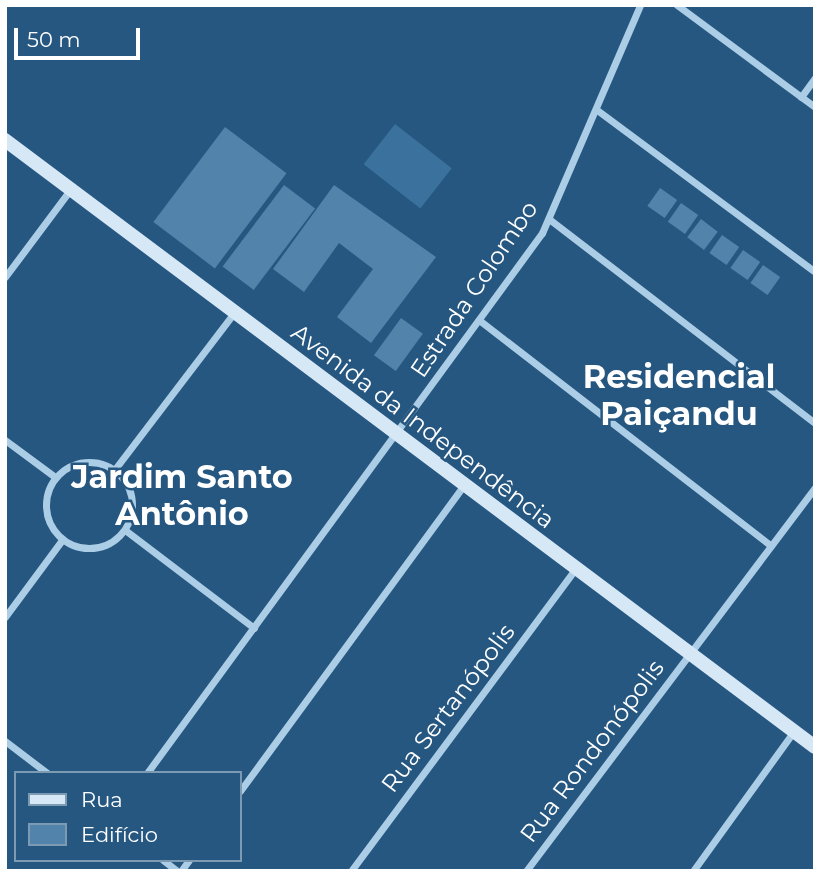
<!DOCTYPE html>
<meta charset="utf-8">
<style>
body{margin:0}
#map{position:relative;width:820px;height:876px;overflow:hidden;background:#265780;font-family:Montserrat,sans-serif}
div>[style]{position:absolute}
.green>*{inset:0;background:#3a719d;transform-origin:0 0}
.building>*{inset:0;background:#5283aa;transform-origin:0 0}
.street>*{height:7px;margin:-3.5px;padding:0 3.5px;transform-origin:3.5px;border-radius:3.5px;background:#accde6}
.street>.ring{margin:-3.5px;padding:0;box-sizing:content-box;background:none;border:7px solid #accde6;border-radius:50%}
.secondary>*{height:14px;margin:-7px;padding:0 7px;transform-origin:7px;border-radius:7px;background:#d6e7f6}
span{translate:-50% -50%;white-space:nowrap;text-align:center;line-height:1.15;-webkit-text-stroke:5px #265780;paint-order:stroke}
.street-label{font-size:24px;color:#fff}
.district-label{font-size:32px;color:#fff;font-weight:700}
.frame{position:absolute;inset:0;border:7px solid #fff;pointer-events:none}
.legend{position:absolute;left:14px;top:771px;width:228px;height:91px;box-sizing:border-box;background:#265780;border:2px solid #7d9ab3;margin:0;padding:9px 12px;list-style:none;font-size:21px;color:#fff}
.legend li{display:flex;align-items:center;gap:14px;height:35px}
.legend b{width:35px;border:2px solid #7d9ab3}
.scale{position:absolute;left:14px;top:28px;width:126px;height:32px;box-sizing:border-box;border:4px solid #fff;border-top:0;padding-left:9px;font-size:21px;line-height:24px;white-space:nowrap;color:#fff;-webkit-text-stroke:5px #265780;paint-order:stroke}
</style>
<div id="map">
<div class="green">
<i style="left:395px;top:124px;width:72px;height:51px;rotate:38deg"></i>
</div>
<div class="building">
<i style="left:225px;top:127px;width:77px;height:119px;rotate:37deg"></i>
<i style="left:284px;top:185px;width:39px;height:102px;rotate:37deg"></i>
<i style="clip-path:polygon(334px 185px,436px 257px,371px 343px,337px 317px,373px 269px,339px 243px,304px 292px,273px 269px)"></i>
<i style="left:660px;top:188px;width:21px;height:22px;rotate:35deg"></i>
<i style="left:681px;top:203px;width:21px;height:23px;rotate:35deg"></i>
<i style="left:701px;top:219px;width:21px;height:23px;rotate:37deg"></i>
<i style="left:722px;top:235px;width:21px;height:22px;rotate:35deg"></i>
<i style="left:743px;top:250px;width:21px;height:22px;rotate:35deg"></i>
<i style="left:763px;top:265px;width:21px;height:22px;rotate:35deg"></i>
<i style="left:401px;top:318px;width:27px;height:46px;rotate:36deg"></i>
</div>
<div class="street">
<i style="left:677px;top:5px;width:172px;rotate:36.5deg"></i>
<i style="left:801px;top:97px;width:24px;rotate:-54deg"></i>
<i style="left:597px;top:110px;width:272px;rotate:36.6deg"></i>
<i style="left:549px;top:219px;width:335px;rotate:37.5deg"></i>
<i style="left:5px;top:277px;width:109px;rotate:-53.2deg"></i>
<i style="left:479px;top:320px;width:369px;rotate:37.7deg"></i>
<i style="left:5px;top:440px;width:62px;rotate:36.5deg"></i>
<i class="ring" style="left:46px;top:462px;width:79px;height:79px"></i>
<i style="left:115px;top:469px;width:196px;rotate:-52.7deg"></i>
<i style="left:125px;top:530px;width:162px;rotate:37.2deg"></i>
<i style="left:5px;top:617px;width:96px;rotate:-53.5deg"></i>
<i style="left:5px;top:741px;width:53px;rotate:37.3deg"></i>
<i style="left:147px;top:773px;width:669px;rotate:-53.82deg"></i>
<i style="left:542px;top:233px;width:248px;rotate:-66.7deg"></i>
<i style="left:240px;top:791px;width:379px;rotate:-53.8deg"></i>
<i style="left:163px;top:860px;width:18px;rotate:38deg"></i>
<i style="left:181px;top:871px;width:14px;rotate:-54deg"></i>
<i style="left:351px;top:871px;width:376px;rotate:-53.4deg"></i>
<i style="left:526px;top:871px;width:480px;rotate:-53deg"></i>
<i style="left:693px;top:871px;width:173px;rotate:-54.2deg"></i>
</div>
<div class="secondary">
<i style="left:5px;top:140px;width:1012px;rotate:36.85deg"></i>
</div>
<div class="street-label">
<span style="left:474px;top:289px;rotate:-56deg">Estrada Colombo</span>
<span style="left:423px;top:426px;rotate:37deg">Avenida da Independência</span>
<span style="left:448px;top:708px;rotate:-53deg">Rua Sertanópolis</span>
<span style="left:592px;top:751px;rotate:-53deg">Rua Rondonópolis</span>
</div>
<div class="district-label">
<span style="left:679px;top:396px">Residencial<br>Paiçandu</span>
<span style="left:182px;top:496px">Jardim Santo<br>Antônio</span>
</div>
<div class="frame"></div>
<ul class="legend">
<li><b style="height:9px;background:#d6e7f6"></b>Rua</li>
<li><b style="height:19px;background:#5283aa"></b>Edifício</li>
</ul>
<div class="scale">50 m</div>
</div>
